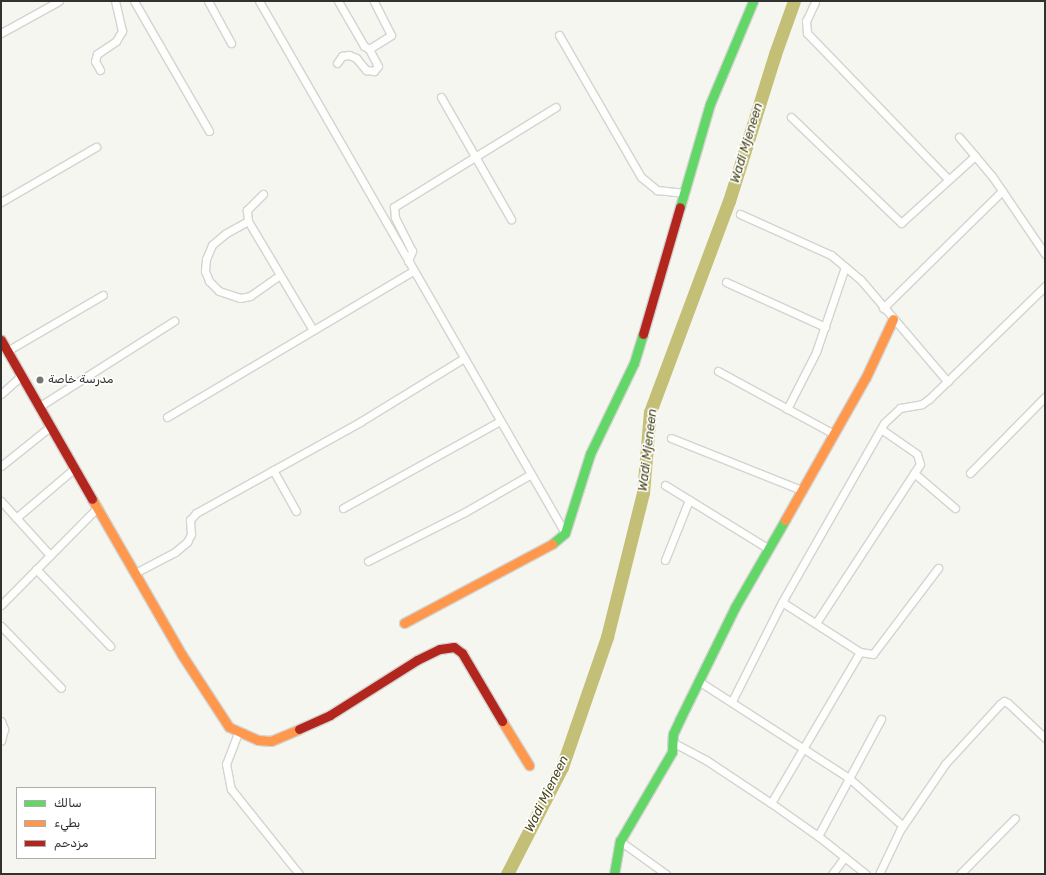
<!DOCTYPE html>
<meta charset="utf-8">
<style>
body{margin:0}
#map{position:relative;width:1046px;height:875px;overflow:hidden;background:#f6f6f1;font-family:Rubik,Vazirmatn,sans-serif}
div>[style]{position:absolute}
.river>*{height:13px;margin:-6.5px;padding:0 6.5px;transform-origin:6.5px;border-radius:6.5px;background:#c4bf77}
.roads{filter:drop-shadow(1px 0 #d3d3d0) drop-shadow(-1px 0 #d3d3d0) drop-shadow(0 1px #d3d3d0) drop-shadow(0 -1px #d3d3d0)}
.street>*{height:7px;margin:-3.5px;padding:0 3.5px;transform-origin:3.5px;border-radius:3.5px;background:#fefefd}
.fast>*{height:9px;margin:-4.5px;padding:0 4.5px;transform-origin:4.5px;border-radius:4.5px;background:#63d668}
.slow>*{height:9px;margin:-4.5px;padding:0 4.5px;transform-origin:4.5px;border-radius:4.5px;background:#ff974d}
.jam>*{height:9px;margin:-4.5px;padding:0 4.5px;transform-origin:4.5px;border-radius:4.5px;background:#b3261e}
.dots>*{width:11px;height:11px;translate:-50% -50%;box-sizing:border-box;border:2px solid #fff;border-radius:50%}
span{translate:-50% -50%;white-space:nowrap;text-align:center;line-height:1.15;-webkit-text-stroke:3.5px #fff;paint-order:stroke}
.poi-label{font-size:12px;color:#31312e}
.left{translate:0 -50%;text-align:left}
.water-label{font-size:13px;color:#4b481e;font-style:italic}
.frame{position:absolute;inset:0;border:2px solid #31312e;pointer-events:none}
.legend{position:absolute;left:16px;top:787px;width:140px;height:72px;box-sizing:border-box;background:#fff;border:1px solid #adadab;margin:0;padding:5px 7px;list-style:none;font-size:12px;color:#31312e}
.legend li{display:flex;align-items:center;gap:8px;height:20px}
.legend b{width:20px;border:1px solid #adadab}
</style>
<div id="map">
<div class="river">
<i style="left:507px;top:874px;width:120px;rotate:-62.8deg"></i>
<i style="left:562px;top:767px;width:138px;rotate:-70.9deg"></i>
<i style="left:607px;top:637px;width:148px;rotate:-76deg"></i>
<i style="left:643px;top:493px;width:81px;rotate:-85.1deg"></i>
<i style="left:650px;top:412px;width:225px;rotate:-69.5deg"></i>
<i style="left:729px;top:201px;width:154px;rotate:-72.6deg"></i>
<i style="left:775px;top:54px;width:56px;rotate:-70.3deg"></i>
</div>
<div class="roads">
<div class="street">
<i style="left:134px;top:1px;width:150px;rotate:60deg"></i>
<i style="left:208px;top:1px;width:48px;rotate:61.3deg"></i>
<i style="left:259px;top:1px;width:614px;rotate:60.09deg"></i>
<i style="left:338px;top:1px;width:52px;rotate:60deg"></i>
<i style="left:364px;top:46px;width:6px;rotate:31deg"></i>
<i style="left:369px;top:49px;width:26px;rotate:-32deg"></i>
<i style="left:391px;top:35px;width:38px;rotate:-117deg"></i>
<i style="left:815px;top:2px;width:21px;rotate:115deg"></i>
<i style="left:806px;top:21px;width:12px;rotate:85deg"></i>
<i style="left:807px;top:33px;width:203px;rotate:46deg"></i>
<i style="left:1px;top:33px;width:66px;rotate:-28.9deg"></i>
<i style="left:559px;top:35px;width:164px;rotate:60deg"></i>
<i style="left:641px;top:177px;width:21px;rotate:39deg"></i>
<i style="left:657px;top:190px;width:28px;rotate:6deg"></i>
<i style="left:337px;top:63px;width:9px;rotate:-54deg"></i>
<i style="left:342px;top:56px;width:7px;rotate:-8deg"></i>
<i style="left:349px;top:55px;width:8px;rotate:23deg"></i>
<i style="left:356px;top:58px;width:16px;rotate:50deg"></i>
<i style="left:366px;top:70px;width:8px;rotate:7deg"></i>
<i style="left:374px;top:71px;width:6px;rotate:-51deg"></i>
<i style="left:378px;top:66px;width:19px;rotate:-118deg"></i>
<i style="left:100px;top:70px;width:10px;rotate:-119deg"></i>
<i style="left:95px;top:61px;width:7px;rotate:-74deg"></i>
<i style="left:97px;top:54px;width:23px;rotate:-34deg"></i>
<i style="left:116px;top:41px;width:12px;rotate:-59deg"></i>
<i style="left:122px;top:31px;width:31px;rotate:-103deg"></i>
<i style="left:441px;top:97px;width:141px;rotate:60.2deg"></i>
<i style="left:791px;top:117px;width:153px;rotate:43.9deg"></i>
<i style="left:901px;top:223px;width:100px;rotate:-42.2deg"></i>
<i style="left:959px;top:137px;width:51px;rotate:49.8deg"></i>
<i style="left:992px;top:176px;width:94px;rotate:55.8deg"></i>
<i style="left:263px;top:194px;width:23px;rotate:135deg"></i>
<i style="left:247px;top:210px;width:11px;rotate:85deg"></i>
<i style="left:248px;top:221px;width:127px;rotate:59.2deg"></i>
<i style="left:1px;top:202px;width:110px;rotate:-30.1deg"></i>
<i style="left:740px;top:214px;width:100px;rotate:24.3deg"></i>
<i style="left:831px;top:255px;width:38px;rotate:40deg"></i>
<i style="left:860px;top:279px;width:135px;rotate:49.5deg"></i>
<i style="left:248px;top:221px;width:26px;rotate:151deg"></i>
<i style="left:225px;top:234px;width:17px;rotate:140deg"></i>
<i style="left:212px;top:245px;width:15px;rotate:113deg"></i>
<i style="left:206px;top:259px;width:12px;rotate:95deg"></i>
<i style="left:205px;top:271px;width:11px;rotate:68deg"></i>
<i style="left:209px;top:281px;width:14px;rotate:45deg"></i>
<i style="left:219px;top:291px;width:22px;rotate:18deg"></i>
<i style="left:240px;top:298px;width:10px;rotate:-11deg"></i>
<i style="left:250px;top:296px;width:35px;rotate:-35deg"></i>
<i style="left:408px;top:261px;width:11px;rotate:-68deg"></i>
<i style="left:412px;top:251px;width:38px;rotate:-117deg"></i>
<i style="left:395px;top:217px;width:10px;rotate:-96deg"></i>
<i style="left:394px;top:207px;width:190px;rotate:-31.7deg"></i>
<i style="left:726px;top:282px;width:109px;rotate:24.4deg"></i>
<i style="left:883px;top:308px;width:167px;rotate:-44.5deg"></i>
<i style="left:7px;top:351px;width:111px;rotate:-30.3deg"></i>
<i style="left:718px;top:371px;width:132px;rotate:28.5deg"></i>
<i style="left:1px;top:394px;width:27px;rotate:-42deg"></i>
<i style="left:40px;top:406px;width:159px;rotate:-32.4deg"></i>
<i style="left:787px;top:409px;width:64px;rotate:-63deg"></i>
<i style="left:816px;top:352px;width:90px;rotate:-71.2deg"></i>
<i style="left:167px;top:417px;width:286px;rotate:-30.7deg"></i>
<i style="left:671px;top:438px;width:141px;rotate:21.7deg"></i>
<i style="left:1px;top:466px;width:64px;rotate:-38.7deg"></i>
<i style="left:273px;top:470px;width:47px;rotate:60.7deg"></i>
<i style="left:914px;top:473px;width:54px;rotate:40.5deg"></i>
<i style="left:970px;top:473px;width:107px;rotate:-45.4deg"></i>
<i style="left:665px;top:485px;width:122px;rotate:31.6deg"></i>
<i style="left:1px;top:501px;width:73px;rotate:47.8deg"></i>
<i style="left:343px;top:508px;width:179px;rotate:-29deg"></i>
<i style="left:16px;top:518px;width:77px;rotate:-40.3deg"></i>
<i style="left:665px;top:560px;width:65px;rotate:-68.2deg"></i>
<i style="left:368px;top:561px;width:109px;rotate:-26.8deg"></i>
<i style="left:465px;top:512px;width:76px;rotate:-29.9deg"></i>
<i style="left:36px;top:569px;width:107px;rotate:46.1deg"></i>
<i style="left:135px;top:573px;width:45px;rotate:-27.7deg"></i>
<i style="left:175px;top:552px;width:16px;rotate:-40deg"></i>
<i style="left:187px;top:542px;width:9px;rotate:-63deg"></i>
<i style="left:191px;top:534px;width:14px;rotate:-94deg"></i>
<i style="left:190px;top:520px;width:9px;rotate:-49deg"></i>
<i style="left:196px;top:513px;width:188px;rotate:-29deg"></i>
<i style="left:360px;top:422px;width:122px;rotate:-31.6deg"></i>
<i style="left:782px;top:602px;width:93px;rotate:32.7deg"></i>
<i style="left:860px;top:652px;width:13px;rotate:9deg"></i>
<i style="left:873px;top:654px;width:108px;rotate:-52.9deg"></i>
<i style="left:1px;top:605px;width:138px;rotate:-45.3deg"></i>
<i style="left:816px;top:623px;width:190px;rotate:-56.8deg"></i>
<i style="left:920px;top:464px;width:10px;rotate:-107deg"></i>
<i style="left:917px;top:454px;width:44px;rotate:-145.2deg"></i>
<i style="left:1px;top:626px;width:86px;rotate:45.9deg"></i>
<i style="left:700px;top:682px;width:177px;rotate:32.8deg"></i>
<i style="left:849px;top:778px;width:72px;rotate:41.6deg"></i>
<i style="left:732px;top:701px;width:111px;rotate:-63.2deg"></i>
<i style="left:782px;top:602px;width:206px;rotate:-60.3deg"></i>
<i style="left:884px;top:423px;width:22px;rotate:-43deg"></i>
<i style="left:900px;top:408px;width:22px;rotate:-10deg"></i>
<i style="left:922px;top:404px;width:9px;rotate:-36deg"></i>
<i style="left:929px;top:399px;width:162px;rotate:-44.2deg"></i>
<i style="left:1px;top:721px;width:9px;rotate:69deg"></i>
<i style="left:4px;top:729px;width:12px;rotate:104deg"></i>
<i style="left:238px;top:733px;width:33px;rotate:111deg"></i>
<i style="left:226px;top:764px;width:25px;rotate:79deg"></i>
<i style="left:231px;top:789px;width:109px;rotate:51.3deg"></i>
<i style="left:674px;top:743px;width:36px;rotate:28deg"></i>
<i style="left:706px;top:760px;width:78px;rotate:33.5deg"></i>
<i style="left:771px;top:803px;width:57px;rotate:35.1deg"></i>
<i style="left:818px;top:836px;width:61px;rotate:38.4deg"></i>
<i style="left:771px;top:803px;width:175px;rotate:-59.5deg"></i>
<i style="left:818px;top:836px;width:133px;rotate:-61.7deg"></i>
<i style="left:620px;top:841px;width:57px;rotate:35.7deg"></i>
<i style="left:832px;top:874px;width:21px;rotate:-53deg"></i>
<i style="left:879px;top:874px;width:49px;rotate:-64.5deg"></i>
<i style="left:900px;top:830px;width:80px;rotate:-55.7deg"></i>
<i style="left:945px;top:764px;width:81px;rotate:-47.5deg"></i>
<i style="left:1000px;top:704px;width:5px;rotate:-37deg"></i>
<i style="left:1004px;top:701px;width:4px;rotate:27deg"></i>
<i style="left:1008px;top:703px;width:51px;rotate:43.4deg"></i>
<i style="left:960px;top:874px;width:78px;rotate:-45.5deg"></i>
</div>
<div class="fast">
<i style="left:680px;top:207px;width:107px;rotate:-73.8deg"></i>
<i style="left:710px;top:104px;width:112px;rotate:-67.3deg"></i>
<i style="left:552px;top:544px;width:17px;rotate:-40deg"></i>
<i style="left:565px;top:533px;width:83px;rotate:-72.4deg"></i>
<i style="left:590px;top:454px;width:101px;rotate:-64.2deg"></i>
<i style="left:634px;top:363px;width:30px;rotate:-73deg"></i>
<i style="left:614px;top:874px;width:34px;rotate:-80deg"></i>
<i style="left:620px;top:841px;width:103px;rotate:-59.7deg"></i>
<i style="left:672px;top:752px;width:18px;rotate:-87deg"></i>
<i style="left:673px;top:734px;width:17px;rotate:-65deg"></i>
<i style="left:680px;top:719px;width:125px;rotate:-63.8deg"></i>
<i style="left:735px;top:607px;width:100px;rotate:-60.1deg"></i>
</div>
<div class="slow">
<i style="left:92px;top:499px;width:180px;rotate:60deg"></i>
<i style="left:182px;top:655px;width:86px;rotate:56.9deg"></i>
<i style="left:229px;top:727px;width:32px;rotate:24deg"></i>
<i style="left:258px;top:740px;width:13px;rotate:4deg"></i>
<i style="left:271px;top:741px;width:30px;rotate:-23deg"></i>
<i style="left:785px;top:520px;width:164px;rotate:-60.5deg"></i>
<i style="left:866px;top:377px;width:64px;rotate:-65deg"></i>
<i style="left:404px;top:623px;width:168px;rotate:-28.1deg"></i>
<i style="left:502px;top:721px;width:52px;rotate:58.5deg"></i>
</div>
<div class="jam">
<i style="left:643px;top:334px;width:132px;rotate:-73.8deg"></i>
<i style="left:1px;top:340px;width:183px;rotate:60.2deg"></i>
<i style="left:299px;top:729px;width:34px;rotate:-24deg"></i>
<i style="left:330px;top:715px;width:103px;rotate:-32.3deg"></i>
<i style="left:417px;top:660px;width:25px;rotate:-26deg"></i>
<i style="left:440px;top:649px;width:14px;rotate:-8deg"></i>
<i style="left:454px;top:647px;width:10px;rotate:37deg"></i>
<i style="left:462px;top:653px;width:79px;rotate:59.5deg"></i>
</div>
</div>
<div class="dots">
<i style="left:40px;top:380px;background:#767672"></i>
</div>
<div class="poi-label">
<span class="left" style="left:48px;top:380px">مدرسة خاصة</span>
</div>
<div class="water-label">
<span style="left:747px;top:143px;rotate:-73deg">Wadi Mjeneen</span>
<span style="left:648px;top:450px;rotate:-83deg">Wadi Mjeneen</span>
<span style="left:547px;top:794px;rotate:-64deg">Wadi Mjeneen</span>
</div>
<div class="frame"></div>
<ul class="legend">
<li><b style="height:5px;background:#63d668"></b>سالك</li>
<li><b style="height:5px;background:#ff974d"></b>بطيء</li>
<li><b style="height:5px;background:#b3261e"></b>مزدحم</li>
</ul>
</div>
